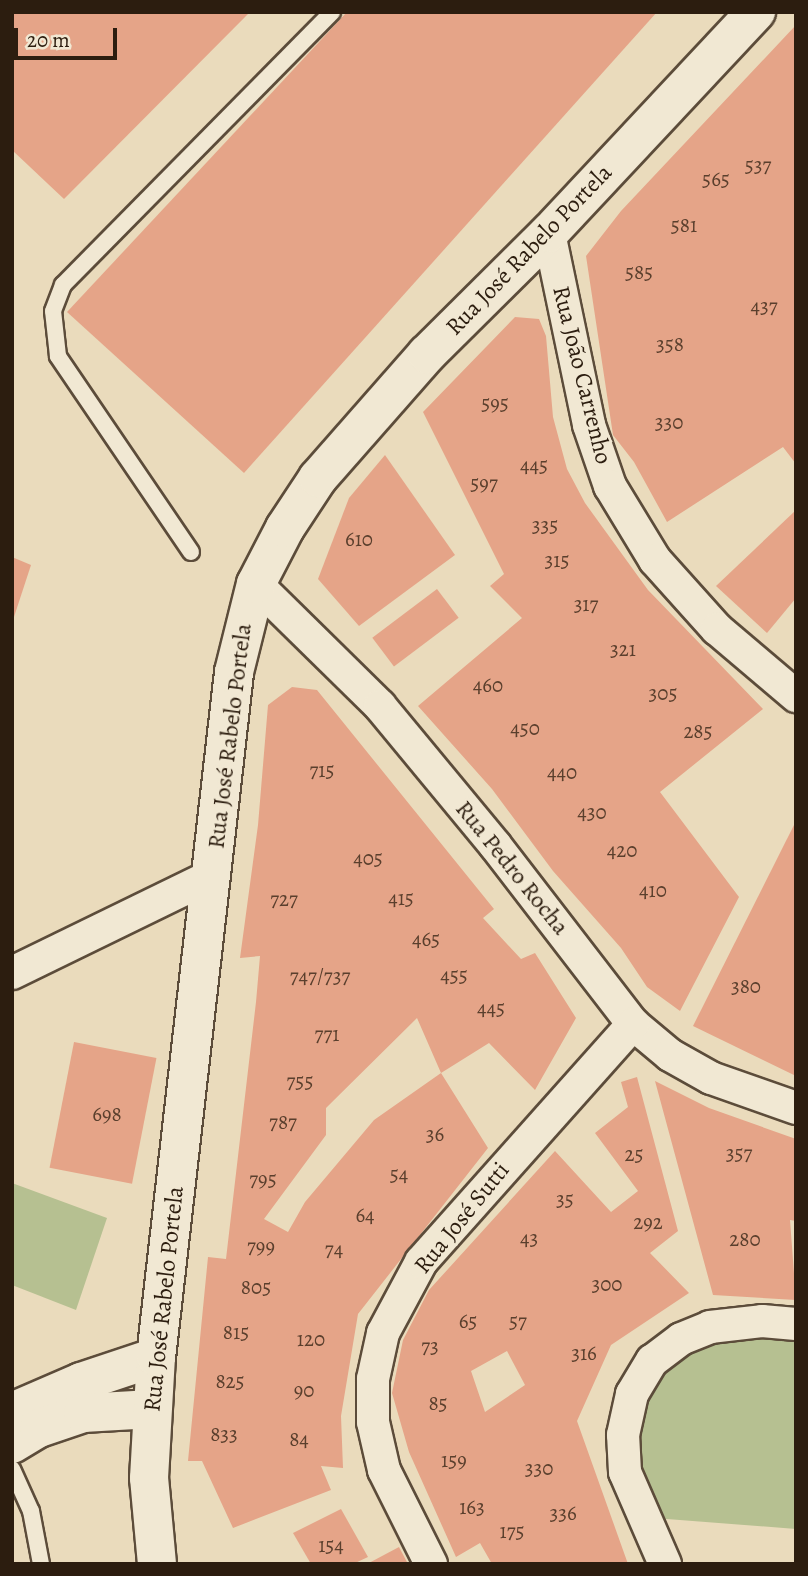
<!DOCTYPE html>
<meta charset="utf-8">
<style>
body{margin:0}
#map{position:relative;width:808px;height:1576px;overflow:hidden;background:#eadbbc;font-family:Alegreya,serif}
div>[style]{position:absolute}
.green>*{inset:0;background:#b6c091}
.building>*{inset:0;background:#e5a488;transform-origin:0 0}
.roads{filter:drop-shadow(2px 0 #5c4c3a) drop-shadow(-2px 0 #5c4c3a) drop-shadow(0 2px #5c4c3a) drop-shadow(0 -2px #5c4c3a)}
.service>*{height:16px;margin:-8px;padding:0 8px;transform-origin:8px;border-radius:8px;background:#f1e8d3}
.minor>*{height:32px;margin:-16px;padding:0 16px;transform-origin:16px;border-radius:16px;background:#f1e8d3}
.tertiary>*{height:38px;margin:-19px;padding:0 19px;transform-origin:19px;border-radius:19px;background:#f1e8d3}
span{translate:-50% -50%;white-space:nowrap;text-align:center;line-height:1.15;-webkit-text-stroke:5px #f1e8d3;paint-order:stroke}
.number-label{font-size:21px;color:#5a3f2d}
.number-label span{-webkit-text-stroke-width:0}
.street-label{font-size:24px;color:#2c1d0f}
.frame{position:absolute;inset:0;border:14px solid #2c1d0f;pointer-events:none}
.scale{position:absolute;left:14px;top:28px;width:103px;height:32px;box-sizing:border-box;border:4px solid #2c1d0f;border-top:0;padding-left:9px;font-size:21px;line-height:24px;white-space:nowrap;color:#2c1d0f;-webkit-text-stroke:5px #f1e8d3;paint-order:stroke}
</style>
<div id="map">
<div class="green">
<i style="clip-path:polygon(12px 1183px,107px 1218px,76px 1310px,12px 1285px)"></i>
<i style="clip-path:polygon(796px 1323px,796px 1529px,641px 1517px,623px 1435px,681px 1339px)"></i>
</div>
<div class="building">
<i style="clip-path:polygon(12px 12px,250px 12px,64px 199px,12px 150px)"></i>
<i style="clip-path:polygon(347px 12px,657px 12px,244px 473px,67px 312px)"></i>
<i style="clip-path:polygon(796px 25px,796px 464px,783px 447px,667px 522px,634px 462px,613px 435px,586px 256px,621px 211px)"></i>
<i style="clip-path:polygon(515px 317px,539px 319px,546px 336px,553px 417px,567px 469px,585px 503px,648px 590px,763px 709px,660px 792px,739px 897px,680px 1011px,647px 987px,621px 948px,553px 871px,492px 789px,418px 706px,522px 618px,490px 586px,504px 574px,423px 412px)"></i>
<i style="clip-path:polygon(385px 455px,455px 555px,359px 626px,318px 579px,349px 498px)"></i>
<i style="clip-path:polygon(796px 510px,796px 598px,767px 633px,716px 586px)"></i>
<i style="clip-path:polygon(12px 557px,31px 565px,13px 620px,12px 620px)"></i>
<i style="left:437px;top:589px;width:36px;height:81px;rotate:53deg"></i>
<i style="clip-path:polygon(292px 687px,317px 690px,494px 909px,483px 918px,521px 959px,535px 953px,576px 1018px,535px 1090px,489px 1043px,441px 1073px,417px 1018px,326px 1108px,326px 1135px,264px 1219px,288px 1232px,305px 1202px,374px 1120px,441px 1073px,488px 1148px,358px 1314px,341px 1416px,343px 1468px,321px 1466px,331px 1490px,233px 1528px,202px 1461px,188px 1461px,208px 1257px,226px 1259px,256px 1002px,260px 956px,240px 958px,258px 825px,268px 705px)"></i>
<i style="clip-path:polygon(796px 821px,796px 1076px,693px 1026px)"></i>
<i style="left:74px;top:1042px;width:84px;height:128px;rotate:11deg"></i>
<i style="clip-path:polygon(evenodd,637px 1077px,678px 1231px,650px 1253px,689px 1293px,611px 1345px,577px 1421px,628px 1564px,492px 1564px,480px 1543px,456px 1557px,409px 1452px,392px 1393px,403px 1340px,429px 1290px,555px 1151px,611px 1212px,638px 1191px,595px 1133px,628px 1107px,621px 1082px,637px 1077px,507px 1351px,525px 1385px,485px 1412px,471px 1371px,507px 1351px)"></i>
<i style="clip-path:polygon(655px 1081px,709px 1108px,796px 1139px,796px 1221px,790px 1220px,796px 1300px,713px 1295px)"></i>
<i style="clip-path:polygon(341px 1509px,368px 1557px,353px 1564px,311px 1564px,293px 1533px)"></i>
<i style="clip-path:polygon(399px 1547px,408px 1564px,367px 1564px)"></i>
</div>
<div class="roads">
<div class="service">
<i style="left:191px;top:552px;width:237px;rotate:-124.2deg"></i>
<i style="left:58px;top:356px;width:45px;rotate:-96.3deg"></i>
<i style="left:53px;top:311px;width:28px;rotate:-69deg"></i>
<i style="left:63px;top:285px;width:383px;rotate:-45.4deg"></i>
<i style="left:12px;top:1469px;width:46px;rotate:65.7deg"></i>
<i style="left:31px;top:1511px;width:54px;rotate:79.3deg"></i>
</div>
<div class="minor">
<i style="left:549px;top:233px;width:196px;rotate:78.2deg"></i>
<i style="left:589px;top:425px;width:65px;rotate:71deg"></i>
<i style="left:610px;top:486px;width:87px;rotate:58.7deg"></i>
<i style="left:655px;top:560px;width:93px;rotate:48.1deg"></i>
<i style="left:717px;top:629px;width:104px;rotate:40.3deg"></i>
<i style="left:256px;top:584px;width:174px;rotate:44.5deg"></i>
<i style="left:380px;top:706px;width:180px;rotate:50.4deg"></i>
<i style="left:495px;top:845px;width:226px;rotate:52.4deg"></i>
<i style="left:633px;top:1024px;width:48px;rotate:40deg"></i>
<i style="left:670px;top:1055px;width:47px;rotate:29.3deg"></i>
<i style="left:711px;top:1078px;width:90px;rotate:19.4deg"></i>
<i style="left:12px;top:973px;width:224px;rotate:-26deg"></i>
<i style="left:431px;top:1564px;width:105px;rotate:-116.6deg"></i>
<i style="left:384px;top:1470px;width:49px;rotate:-102.9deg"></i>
<i style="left:373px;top:1422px;width:43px;rotate:-90deg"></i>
<i style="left:373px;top:1379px;width:47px;rotate:-77.7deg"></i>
<i style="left:383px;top:1333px;width:81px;rotate:-61.8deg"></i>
<i style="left:421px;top:1262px;width:319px;rotate:-48.3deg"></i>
<i style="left:665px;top:1564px;width:100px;rotate:-113.5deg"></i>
<i style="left:625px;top:1472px;width:37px;rotate:-93deg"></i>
<i style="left:623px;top:1435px;width:42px;rotate:-77.6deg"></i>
<i style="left:632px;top:1394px;width:39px;rotate:-59deg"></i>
<i style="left:652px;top:1361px;width:36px;rotate:-37deg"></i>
<i style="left:681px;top:1339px;width:31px;rotate:-22deg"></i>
<i style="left:710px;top:1327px;width:52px;rotate:-6.6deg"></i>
<i style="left:762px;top:1321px;width:34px;rotate:5deg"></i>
</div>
<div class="tertiary">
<i style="left:12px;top:1412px;width:75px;rotate:-23.5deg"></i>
<i style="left:81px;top:1382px;width:79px;rotate:-18.4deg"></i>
<i style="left:12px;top:1444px;width:31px;rotate:-31deg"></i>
<i style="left:39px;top:1428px;width:46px;rotate:-18.8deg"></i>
<i style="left:83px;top:1413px;width:69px;rotate:-3.3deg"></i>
<i style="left:157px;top:1564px;width:86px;rotate:-95.3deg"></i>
<i style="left:149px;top:1478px;width:121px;rotate:-86.7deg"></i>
<i style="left:156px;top:1357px;width:689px;rotate:-83.5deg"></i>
<i style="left:234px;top:672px;width:91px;rotate:-76deg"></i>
<i style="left:256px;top:584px;width:63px;rotate:-62.6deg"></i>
<i style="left:285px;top:528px;width:60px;rotate:-56.6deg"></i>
<i style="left:318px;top:478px;width:165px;rotate:-48.7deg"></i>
<i style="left:427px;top:354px;width:172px;rotate:-44.8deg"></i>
<i style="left:549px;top:233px;width:303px;rotate:-46.9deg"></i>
</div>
</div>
<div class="number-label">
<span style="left:758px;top:165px">537</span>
<span style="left:716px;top:179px">565</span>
<span style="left:684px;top:225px">581</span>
<span style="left:639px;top:272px">585</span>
<span style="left:764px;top:306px">437</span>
<span style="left:670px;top:344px">358</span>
<span style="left:495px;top:403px">595</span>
<span style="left:669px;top:422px">330</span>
<span style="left:534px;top:465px">445</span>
<span style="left:484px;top:483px">597</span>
<span style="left:545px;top:525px">335</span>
<span style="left:359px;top:539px">610</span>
<span style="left:557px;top:560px">315</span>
<span style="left:586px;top:604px">317</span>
<span style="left:623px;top:649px">321</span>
<span style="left:488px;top:685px">460</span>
<span style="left:663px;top:693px">305</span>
<span style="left:525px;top:728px">450</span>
<span style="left:698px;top:731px">285</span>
<span style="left:322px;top:770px">715</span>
<span style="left:562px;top:772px">440</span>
<span style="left:592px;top:812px">430</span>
<span style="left:622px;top:850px">420</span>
<span style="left:368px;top:858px">405</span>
<span style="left:653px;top:890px">410</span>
<span style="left:401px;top:898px">415</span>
<span style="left:284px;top:899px">727</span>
<span style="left:426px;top:939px">465</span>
<span style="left:454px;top:975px">455</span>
<span style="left:320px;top:976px">747/737</span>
<span style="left:746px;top:986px">380</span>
<span style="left:491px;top:1008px">445</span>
<span style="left:327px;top:1034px">771</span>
<span style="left:300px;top:1081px">755</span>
<span style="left:107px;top:1114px">698</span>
<span style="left:283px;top:1122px">787</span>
<span style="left:435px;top:1134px">36</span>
<span style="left:739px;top:1153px">357</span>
<span style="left:634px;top:1154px">25</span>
<span style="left:399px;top:1174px">54</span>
<span style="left:263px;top:1179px">795</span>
<span style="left:565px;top:1199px">35</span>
<span style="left:365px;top:1215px">64</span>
<span style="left:648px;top:1222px">292</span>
<span style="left:529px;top:1238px">43</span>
<span style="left:745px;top:1239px">280</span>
<span style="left:261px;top:1246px">799</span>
<span style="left:334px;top:1249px">74</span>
<span style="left:607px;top:1284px">300</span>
<span style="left:256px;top:1287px">805</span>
<span style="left:468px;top:1321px">65</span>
<span style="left:518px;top:1321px">57</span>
<span style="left:236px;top:1332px">815</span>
<span style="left:311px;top:1339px">120</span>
<span style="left:430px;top:1346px">73</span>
<span style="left:584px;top:1353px">316</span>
<span style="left:230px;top:1381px">825</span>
<span style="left:304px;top:1390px">90</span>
<span style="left:438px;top:1403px">85</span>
<span style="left:224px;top:1434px">833</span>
<span style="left:299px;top:1439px">84</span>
<span style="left:454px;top:1460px">159</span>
<span style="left:539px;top:1468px">330</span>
<span style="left:472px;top:1507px">163</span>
<span style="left:563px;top:1513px">336</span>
<span style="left:512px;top:1531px">175</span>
<span style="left:331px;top:1545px">154</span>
</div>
<div class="street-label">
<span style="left:529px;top:250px;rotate:-46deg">Rua José Rabelo Portela</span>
<span style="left:582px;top:375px;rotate:76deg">Rua João Carrenho</span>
<span style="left:230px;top:736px;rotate:-83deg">Rua José Rabelo Portela</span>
<span style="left:512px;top:868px;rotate:51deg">Rua Pedro Rocha</span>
<span style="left:462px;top:1218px;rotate:-51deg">Rua José Sutti</span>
<span style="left:164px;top:1299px;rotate:-84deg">Rua José Rabelo Portela</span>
</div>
<div class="frame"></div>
<div class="scale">20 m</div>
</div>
